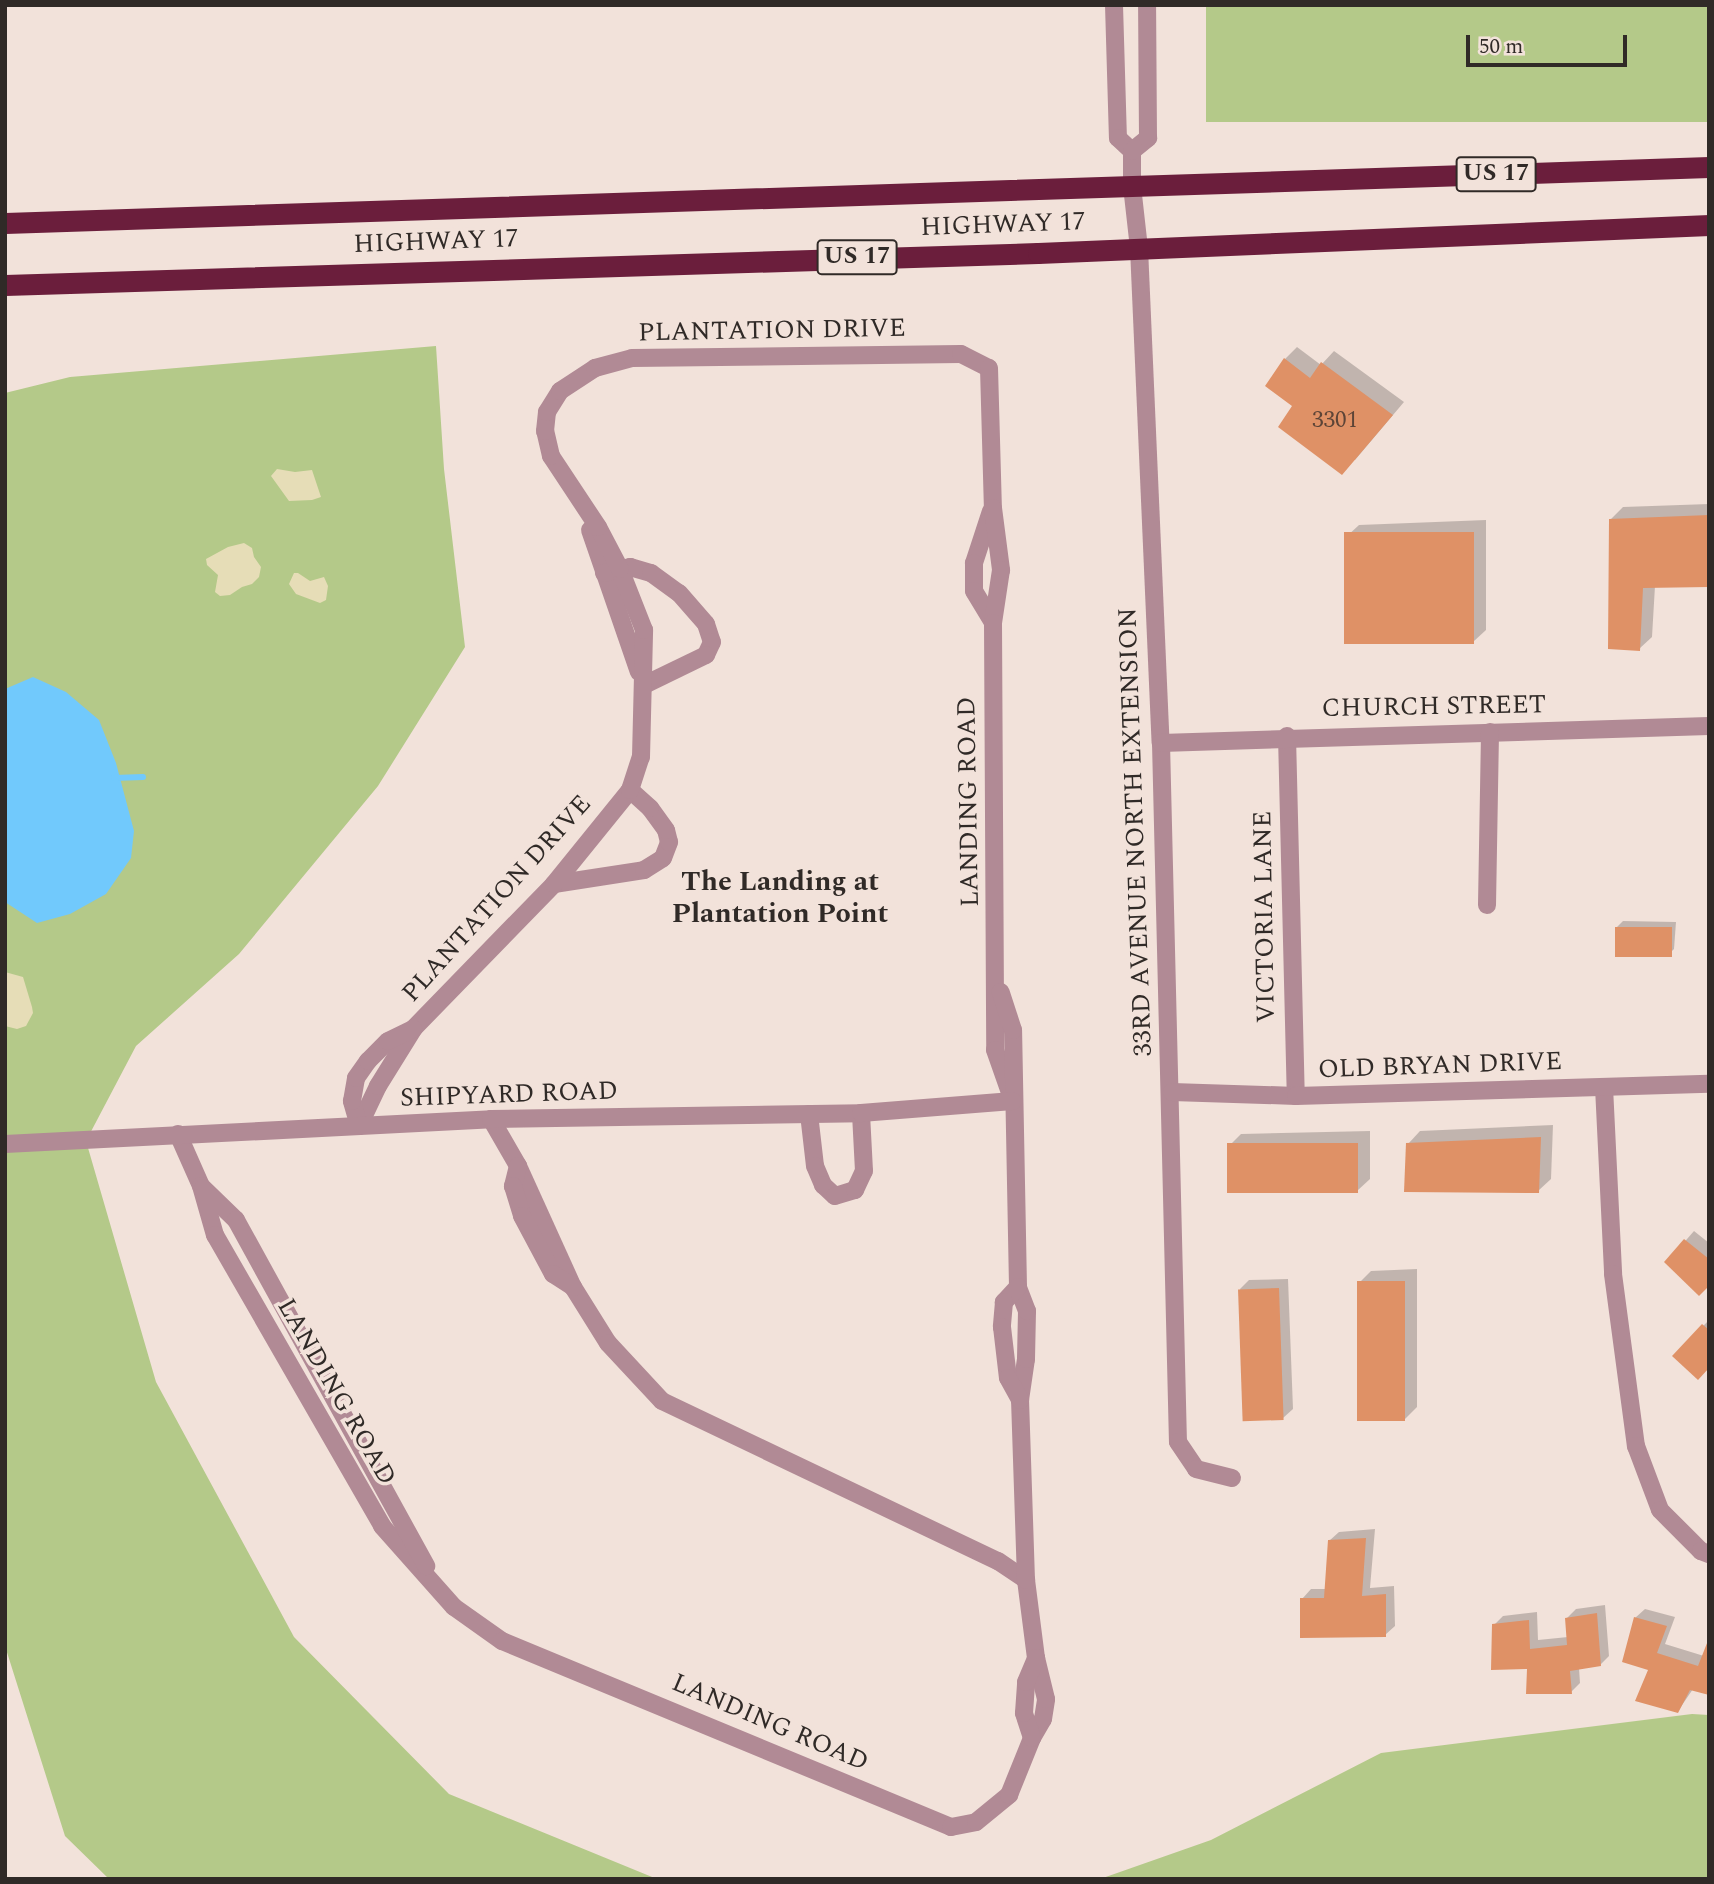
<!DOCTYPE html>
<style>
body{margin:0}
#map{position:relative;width:1714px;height:1884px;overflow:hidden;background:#f2e2da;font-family:Spectral,serif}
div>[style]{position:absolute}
.green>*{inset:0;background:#b4c989;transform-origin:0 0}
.sand>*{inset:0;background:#e6ddb7}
.water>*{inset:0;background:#71c9fc}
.shadow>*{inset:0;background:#0003}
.stream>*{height:6px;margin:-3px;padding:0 3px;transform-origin:3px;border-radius:3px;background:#71c9fc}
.building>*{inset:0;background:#df9166;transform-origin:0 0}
.minor>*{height:18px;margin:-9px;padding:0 9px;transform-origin:9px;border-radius:9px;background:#b18a95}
.highway>*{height:21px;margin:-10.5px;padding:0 10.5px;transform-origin:10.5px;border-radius:10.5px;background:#6b1e3c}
span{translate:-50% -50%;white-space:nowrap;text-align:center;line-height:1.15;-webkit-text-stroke:7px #f2e2da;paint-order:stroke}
.number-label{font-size:23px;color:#5c4437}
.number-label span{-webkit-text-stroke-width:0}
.shield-label span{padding:2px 5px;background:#f2e2da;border:2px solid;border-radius:5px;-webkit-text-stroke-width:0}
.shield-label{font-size:24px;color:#302a27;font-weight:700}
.street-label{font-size:26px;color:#302a27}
.neighbourhood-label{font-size:28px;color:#302a27;font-weight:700}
.frame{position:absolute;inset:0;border:7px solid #302a27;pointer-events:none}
.scale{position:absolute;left:1466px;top:35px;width:161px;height:32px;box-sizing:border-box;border:4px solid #302a27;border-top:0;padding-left:9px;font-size:21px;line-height:24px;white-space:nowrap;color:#302a27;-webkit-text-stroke:5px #f2e2da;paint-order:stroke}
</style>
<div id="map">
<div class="green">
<i style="left:1206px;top:5px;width:503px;height:117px"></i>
<i style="clip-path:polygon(436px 346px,444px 469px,465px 647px,378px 786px,239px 954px,136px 1046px,86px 1141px,156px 1382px,294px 1637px,449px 1794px,657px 1879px,109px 1879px,65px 1836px,5px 1646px,5px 393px,70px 377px)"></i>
<i style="clip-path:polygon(1692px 1714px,1709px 1715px,1709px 1879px,1100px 1879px,1211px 1840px,1381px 1753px)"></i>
</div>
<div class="sand">
<i style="clip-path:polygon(277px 469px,295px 472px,312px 470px,321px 497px,312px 500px,289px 501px,271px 476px)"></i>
<i style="clip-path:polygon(244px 543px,252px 548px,254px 557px,261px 567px,259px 577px,252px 584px,242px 587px,230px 595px,220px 596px,215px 592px,218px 575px,207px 565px,206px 559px,228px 547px)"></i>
<i style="clip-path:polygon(294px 573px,298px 573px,310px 581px,324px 577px,328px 586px,326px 600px,320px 603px,296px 594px,289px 584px)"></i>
<i style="clip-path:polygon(5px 972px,23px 977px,32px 1007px,33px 1013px,26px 1026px,17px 1029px,5px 1026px)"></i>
</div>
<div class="water">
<i style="clip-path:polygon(33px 677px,66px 692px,99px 720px,116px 763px,134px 831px,131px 858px,106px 894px,70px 914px,37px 923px,5px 902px,5px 689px)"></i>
</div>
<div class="shadow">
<i style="clip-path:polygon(1297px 347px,1321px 365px,1334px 351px,1404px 402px,1355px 460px,1294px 406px,1285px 359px)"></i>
<i style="clip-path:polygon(1709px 504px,1709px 585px,1655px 586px,1652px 637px,1639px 649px,1610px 520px,1623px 507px)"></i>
<i style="clip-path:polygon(1486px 520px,1486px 630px,1473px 642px,1346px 537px,1359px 525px)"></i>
<i style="clip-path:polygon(1623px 921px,1676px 922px,1674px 949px,1668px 955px,1617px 927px)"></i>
<i style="clip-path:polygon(1553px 1125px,1551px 1179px,1538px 1191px,1408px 1144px,1420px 1131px)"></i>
<i style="clip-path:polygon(1370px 1131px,1370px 1179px,1357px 1191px,1228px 1147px,1241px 1134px)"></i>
<i style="clip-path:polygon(1694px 1231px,1709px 1243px,1709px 1284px,1667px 1262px)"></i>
<i style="clip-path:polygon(1417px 1269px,1417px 1407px,1405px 1419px,1359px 1283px,1371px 1271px)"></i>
<i style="clip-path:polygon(1288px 1279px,1293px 1409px,1283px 1418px,1240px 1289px,1249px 1280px)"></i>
<i style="clip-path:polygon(1709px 1320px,1709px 1366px,1674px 1356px)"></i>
<i style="clip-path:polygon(1375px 1529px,1370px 1588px,1394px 1586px,1395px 1626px,1385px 1635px,1302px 1599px,1311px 1589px,1327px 1589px,1329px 1541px,1339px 1532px)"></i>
<i style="clip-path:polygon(1605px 1605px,1609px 1656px,1600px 1665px,1579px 1668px,1580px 1683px,1571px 1692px,1529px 1667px,1494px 1625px,1503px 1616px,1537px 1612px,1538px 1640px,1568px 1637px,1567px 1618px,1576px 1609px)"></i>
<i style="clip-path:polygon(1645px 1609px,1675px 1617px,1665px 1644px,1704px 1656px,1693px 1689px,1678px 1711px,1651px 1669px,1635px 1618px)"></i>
</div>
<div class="stream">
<i style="left:114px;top:778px;width:29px;rotate:-2deg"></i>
</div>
<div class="building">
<i style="clip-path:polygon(1284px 358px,1310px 378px,1321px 362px,1393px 415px,1342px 475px,1278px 427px,1292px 406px,1265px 386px)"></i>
<i style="clip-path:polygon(1709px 515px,1709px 587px,1643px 588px,1640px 651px,1608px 649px,1609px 519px)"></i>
<i style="left:1474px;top:532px;width:112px;height:130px;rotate:90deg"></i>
<i style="left:1615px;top:927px;width:57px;height:30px"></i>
<i style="clip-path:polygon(1541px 1137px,1539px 1193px,1404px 1192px,1406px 1143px)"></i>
<i style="left:1358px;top:1143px;width:50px;height:131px;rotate:90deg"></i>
<i style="clip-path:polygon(1684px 1239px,1709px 1259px,1709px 1286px,1699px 1296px,1664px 1262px)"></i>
<i style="left:1405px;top:1281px;width:140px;height:48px;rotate:90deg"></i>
<i style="left:1279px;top:1288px;width:132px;height:41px;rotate:88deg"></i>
<i style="clip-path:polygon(1702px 1324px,1709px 1330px,1709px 1368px,1698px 1380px,1672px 1356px)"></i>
<i style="clip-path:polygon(1366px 1538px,1362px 1596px,1386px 1594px,1386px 1637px,1300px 1638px,1300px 1598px,1324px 1598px,1328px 1540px)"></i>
<i style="clip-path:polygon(1597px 1613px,1601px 1666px,1570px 1671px,1572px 1694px,1526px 1694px,1527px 1669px,1491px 1670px,1492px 1624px,1529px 1620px,1530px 1649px,1567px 1645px,1565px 1618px)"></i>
<i style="clip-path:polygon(1634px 1617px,1667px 1626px,1657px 1653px,1698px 1666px,1709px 1638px,1709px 1695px,1690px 1690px,1678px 1713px,1635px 1701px,1648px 1670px,1622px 1662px)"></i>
</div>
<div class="minor">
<i style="left:1114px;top:5px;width:133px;rotate:88.3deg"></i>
<i style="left:1118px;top:138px;width:19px;rotate:43deg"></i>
<i style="left:1132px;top:151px;width:35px;rotate:90deg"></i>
<i style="left:1132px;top:186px;width:62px;rotate:83.6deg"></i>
<i style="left:1139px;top:248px;width:495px;rotate:87.5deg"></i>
<i style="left:1161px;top:743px;width:699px;rotate:88.61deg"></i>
<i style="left:1178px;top:1442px;width:32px;rotate:56deg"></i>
<i style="left:1196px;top:1469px;width:37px;rotate:14deg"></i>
<i style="left:1132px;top:151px;width:21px;rotate:-39deg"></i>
<i style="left:1148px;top:138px;width:133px;rotate:-90.4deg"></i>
<i style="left:991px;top:511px;width:55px;rotate:108.1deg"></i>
<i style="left:974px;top:563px;width:28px;rotate:90deg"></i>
<i style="left:974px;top:591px;width:37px;rotate:59deg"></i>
<i style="left:590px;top:530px;width:150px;rotate:71deg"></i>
<i style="left:604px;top:573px;width:27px;rotate:-13deg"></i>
<i style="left:630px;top:567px;width:22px;rotate:16deg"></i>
<i style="left:651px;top:573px;width:34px;rotate:36deg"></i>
<i style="left:679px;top:593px;width:41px;rotate:48.9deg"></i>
<i style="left:706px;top:624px;width:19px;rotate:72deg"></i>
<i style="left:712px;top:642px;width:14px;rotate:115deg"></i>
<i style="left:706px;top:655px;width:69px;rotate:154.2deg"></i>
<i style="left:1287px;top:736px;width:360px;rotate:88.6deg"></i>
<i style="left:1161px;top:743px;width:548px;rotate:-1.78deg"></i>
<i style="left:554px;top:884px;width:91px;rotate:-8.8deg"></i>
<i style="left:644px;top:870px;width:22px;rotate:-32deg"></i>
<i style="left:663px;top:858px;width:17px;rotate:-69deg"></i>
<i style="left:669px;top:842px;width:12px;rotate:-104deg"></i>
<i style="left:666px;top:830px;width:27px;rotate:-126deg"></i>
<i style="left:650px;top:808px;width:27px;rotate:-138deg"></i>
<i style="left:1487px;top:905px;width:173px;rotate:-89deg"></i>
<i style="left:1604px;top:1087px;width:187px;rotate:87.2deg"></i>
<i style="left:1613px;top:1274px;width:174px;rotate:82.4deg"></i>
<i style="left:1636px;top:1446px;width:68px;rotate:69.4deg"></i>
<i style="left:1660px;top:1510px;width:58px;rotate:45deg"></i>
<i style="left:1701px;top:1551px;width:9px;rotate:21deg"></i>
<i style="left:1172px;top:1092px;width:124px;rotate:1.8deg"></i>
<i style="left:1296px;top:1096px;width:413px;rotate:-1.7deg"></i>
<i style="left:809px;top:1114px;width:52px;rotate:83.4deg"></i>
<i style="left:815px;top:1166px;width:21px;rotate:67deg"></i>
<i style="left:823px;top:1185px;width:16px;rotate:43deg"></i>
<i style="left:835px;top:1196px;width:21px;rotate:-17deg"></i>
<i style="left:855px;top:1190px;width:21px;rotate:-65deg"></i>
<i style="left:864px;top:1171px;width:58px;rotate:-93deg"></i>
<i style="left:491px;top:1119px;width:54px;rotate:60.1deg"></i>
<i style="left:518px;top:1166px;width:133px;rotate:65.6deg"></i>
<i style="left:573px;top:1287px;width:66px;rotate:58deg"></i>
<i style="left:608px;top:1343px;width:79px;rotate:47deg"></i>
<i style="left:662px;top:1401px;width:372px;rotate:25.5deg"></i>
<i style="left:998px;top:1561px;width:34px;rotate:34deg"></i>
<i style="left:359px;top:1126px;width:44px;rotate:-64.6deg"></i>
<i style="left:378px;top:1086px;width:68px;rotate:-58.2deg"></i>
<i style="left:414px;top:1028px;width:201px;rotate:-45.8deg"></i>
<i style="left:554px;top:884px;width:121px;rotate:-51deg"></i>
<i style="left:630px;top:790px;width:35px;rotate:-72deg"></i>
<i style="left:641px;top:757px;width:127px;rotate:-88.6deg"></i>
<i style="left:644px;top:630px;width:66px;rotate:-111.5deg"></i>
<i style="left:620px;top:569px;width:47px;rotate:-117.6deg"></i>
<i style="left:598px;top:527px;width:85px;rotate:-123.5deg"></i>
<i style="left:551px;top:456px;width:26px;rotate:-103deg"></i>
<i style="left:545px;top:431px;width:19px;rotate:-84deg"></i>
<i style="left:547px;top:412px;width:25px;rotate:-58deg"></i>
<i style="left:560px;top:391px;width:42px;rotate:-33.3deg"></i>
<i style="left:595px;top:368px;width:38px;rotate:-15deg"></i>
<i style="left:632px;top:358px;width:329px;rotate:-0.7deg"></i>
<i style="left:961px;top:354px;width:31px;rotate:27deg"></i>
<i style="left:989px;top:368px;width:140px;rotate:88.4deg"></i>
<i style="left:993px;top:508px;width:63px;rotate:82.6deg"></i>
<i style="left:1001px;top:570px;width:54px;rotate:98.6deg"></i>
<i style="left:993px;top:623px;width:427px;rotate:89.7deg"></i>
<i style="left:995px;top:1050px;width:54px;rotate:70.6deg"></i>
<i style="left:359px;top:1126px;width:26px;rotate:-106deg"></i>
<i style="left:352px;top:1101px;width:23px;rotate:-80deg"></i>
<i style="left:356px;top:1078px;width:21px;rotate:-55deg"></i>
<i style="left:368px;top:1061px;width:28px;rotate:-45deg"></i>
<i style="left:388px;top:1041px;width:28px;rotate:-26deg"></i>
<i style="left:178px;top:1134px;width:57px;rotate:66.1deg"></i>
<i style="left:201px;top:1186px;width:51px;rotate:74.1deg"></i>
<i style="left:215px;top:1235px;width:336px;rotate:60.1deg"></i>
<i style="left:382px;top:1526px;width:108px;rotate:48.4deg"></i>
<i style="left:454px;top:1607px;width:59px;rotate:35.3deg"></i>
<i style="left:502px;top:1641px;width:486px;rotate:22.5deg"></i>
<i style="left:951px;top:1827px;width:25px;rotate:-11deg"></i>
<i style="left:976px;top:1822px;width:43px;rotate:-39.3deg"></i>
<i style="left:1009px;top:1795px;width:61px;rotate:-68deg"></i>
<i style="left:1032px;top:1738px;width:22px;rotate:-60deg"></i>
<i style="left:1043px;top:1719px;width:20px;rotate:-81deg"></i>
<i style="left:1046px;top:1699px;width:42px;rotate:-103.7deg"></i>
<i style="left:1036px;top:1658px;width:79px;rotate:-97.3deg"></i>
<i style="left:1026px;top:1580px;width:180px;rotate:-91.9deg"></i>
<i style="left:1020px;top:1400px;width:41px;rotate:-81.7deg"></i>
<i style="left:1026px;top:1359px;width:48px;rotate:-88.8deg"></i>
<i style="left:1027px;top:1311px;width:26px;rotate:-111deg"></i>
<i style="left:1018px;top:1287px;width:257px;rotate:-91.1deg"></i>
<i style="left:1013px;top:1030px;width:40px;rotate:-108deg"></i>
<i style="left:5px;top:1144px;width:487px;rotate:-2.9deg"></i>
<i style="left:491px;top:1119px;width:370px;rotate:-0.9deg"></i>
<i style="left:861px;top:1113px;width:152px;rotate:-4.5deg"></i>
<i style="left:518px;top:1166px;width:21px;rotate:104deg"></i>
<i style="left:513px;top:1186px;width:31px;rotate:73deg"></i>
<i style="left:522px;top:1216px;width:66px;rotate:61.9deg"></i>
<i style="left:553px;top:1274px;width:24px;rotate:33deg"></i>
<i style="left:203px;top:1188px;width:46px;rotate:44.1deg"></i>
<i style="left:236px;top:1220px;width:395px;rotate:61.2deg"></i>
<i style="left:1018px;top:1287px;width:21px;rotate:133deg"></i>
<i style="left:1004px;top:1302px;width:25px;rotate:95deg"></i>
<i style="left:1002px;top:1327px;width:51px;rotate:83.3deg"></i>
<i style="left:1008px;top:1378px;width:25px;rotate:61deg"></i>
<i style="left:1032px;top:1738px;width:26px;rotate:-108deg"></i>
<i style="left:1024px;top:1713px;width:31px;rotate:-86deg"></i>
<i style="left:1026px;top:1682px;width:26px;rotate:-67deg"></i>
</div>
<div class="highway">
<i style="left:5px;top:223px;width:1705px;rotate:-1.88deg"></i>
<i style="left:5px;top:285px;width:1033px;rotate:-1.77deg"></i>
<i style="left:1038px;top:253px;width:672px;rotate:-2.39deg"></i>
</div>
<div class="number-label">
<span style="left:1335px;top:421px">3301</span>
</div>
<div class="shield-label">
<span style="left:1496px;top:174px">US 17</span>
<span style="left:857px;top:257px">US 17</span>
</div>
<div class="street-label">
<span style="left:1003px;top:225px;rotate:-2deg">HIGHWAY 17</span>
<span style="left:436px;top:242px;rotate:-2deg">HIGHWAY 17</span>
<span style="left:772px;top:331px;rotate:-1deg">PLANTATION DRIVE</span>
<span style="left:1434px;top:707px;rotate:-1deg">CHURCH STREET</span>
<span style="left:969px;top:802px;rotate:-91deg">LANDING ROAD</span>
<span style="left:1136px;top:832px;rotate:-92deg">33RD AVENUE NORTH EXTENSION</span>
<span style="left:497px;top:899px;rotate:-48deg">PLANTATION DRIVE</span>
<span style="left:1265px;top:917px;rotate:-91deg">VICTORIA LANE</span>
<span style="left:1440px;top:1066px;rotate:-2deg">OLD BRYAN DRIVE</span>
<span style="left:509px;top:1095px;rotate:-2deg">SHIPYARD ROAD</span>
<span style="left:336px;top:1392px;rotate:60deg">LANDING ROAD</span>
<span style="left:770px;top:1723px;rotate:23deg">LANDING ROAD</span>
</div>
<div class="neighbourhood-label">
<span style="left:780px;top:898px">The Landing at<br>Plantation Point</span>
</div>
<div class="frame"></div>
<div class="scale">50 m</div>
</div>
